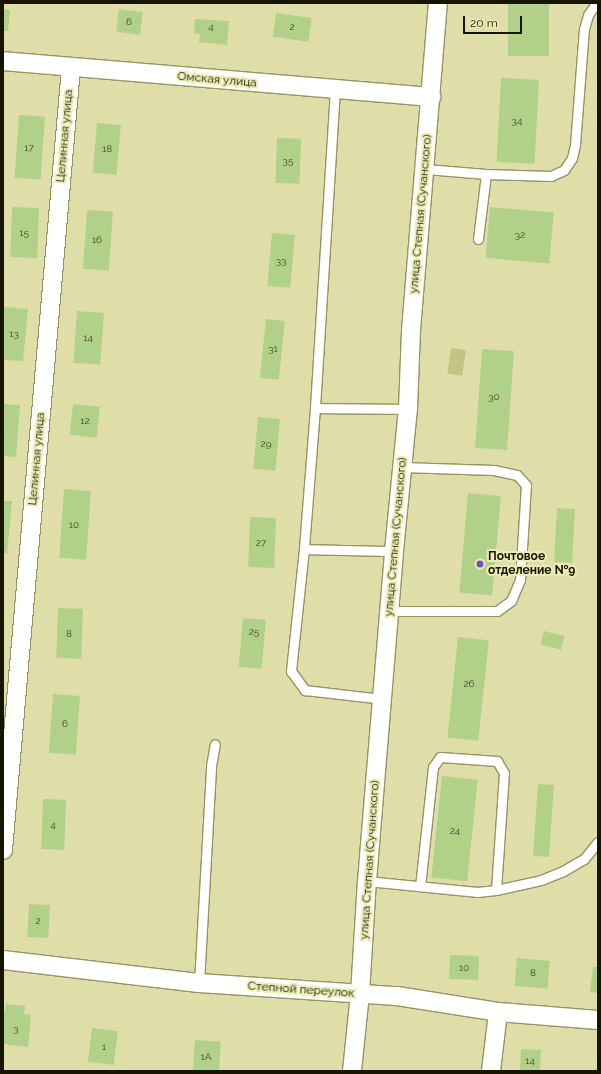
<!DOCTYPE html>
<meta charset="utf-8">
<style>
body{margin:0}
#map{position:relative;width:601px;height:1074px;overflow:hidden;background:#dfdea9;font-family:Raleway,sans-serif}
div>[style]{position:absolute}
.green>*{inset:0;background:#c4c381;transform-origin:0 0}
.building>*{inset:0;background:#b2d188;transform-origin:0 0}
.roads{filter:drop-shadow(1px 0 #959461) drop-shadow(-1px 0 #959461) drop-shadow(0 1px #959461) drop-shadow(0 -1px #959461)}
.service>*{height:9px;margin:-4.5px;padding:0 4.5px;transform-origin:4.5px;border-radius:4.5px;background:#fff}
.minor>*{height:18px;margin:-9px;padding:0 9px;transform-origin:9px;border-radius:9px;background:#fff}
.dots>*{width:11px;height:11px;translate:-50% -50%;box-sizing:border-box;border:2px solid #edecb5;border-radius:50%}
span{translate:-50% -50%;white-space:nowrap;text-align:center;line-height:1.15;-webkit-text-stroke:4px #edecb5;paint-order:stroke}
.number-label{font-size:10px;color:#3d4424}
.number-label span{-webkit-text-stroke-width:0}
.street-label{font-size:12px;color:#161502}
.poi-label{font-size:12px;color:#161502;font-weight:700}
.left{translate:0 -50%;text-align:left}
.frame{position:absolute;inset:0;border:4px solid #161502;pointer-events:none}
.scale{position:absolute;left:463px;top:16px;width:59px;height:18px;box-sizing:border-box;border:2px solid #161502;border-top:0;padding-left:5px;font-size:12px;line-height:14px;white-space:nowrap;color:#161502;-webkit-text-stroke:3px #edecb5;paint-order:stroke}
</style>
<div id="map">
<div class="green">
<i style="left:451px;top:348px;width:15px;height:26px;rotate:8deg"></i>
</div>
<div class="building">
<i style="left:508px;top:3px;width:41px;height:53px"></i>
<i style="clip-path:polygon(3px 9px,10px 10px,8px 31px,3px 31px)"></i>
<i style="left:119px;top:9px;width:24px;height:23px;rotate:7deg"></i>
<i style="left:276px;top:13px;width:36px;height:24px;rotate:8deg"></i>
<i style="clip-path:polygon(195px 19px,229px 21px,227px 45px,199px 42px,200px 34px,194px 33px)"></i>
<i style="left:501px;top:78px;width:38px;height:84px;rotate:3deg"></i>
<i style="left:19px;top:115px;width:26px;height:63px;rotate:4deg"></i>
<i style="left:97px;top:123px;width:24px;height:50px;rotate:5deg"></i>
<i style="left:277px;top:138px;width:24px;height:45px;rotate:2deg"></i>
<i style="left:12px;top:207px;width:27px;height:50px;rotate:2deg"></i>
<i style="left:490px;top:207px;width:64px;height:51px;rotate:5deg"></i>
<i style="left:87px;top:210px;width:26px;height:59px;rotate:4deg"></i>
<i style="left:272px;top:233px;width:23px;height:53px;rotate:5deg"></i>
<i style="clip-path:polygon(3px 307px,28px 309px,23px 361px,3px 360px)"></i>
<i style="left:77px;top:311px;width:27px;height:52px;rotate:4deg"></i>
<i style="left:266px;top:319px;width:19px;height:59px;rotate:6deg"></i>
<i style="left:482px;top:349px;width:32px;height:99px;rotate:4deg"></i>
<i style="clip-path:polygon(3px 404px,20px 405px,16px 457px,3px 456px)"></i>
<i style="left:73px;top:404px;width:27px;height:31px;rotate:6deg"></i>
<i style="left:258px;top:417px;width:22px;height:52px;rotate:5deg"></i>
<i style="left:64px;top:489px;width:27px;height:69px;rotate:4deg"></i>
<i style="left:468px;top:493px;width:33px;height:100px;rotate:5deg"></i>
<i style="clip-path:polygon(3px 501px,12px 501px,7px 553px,3px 553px)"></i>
<i style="left:557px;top:508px;width:18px;height:54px;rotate:3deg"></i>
<i style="left:250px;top:517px;width:26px;height:50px;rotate:2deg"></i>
<i style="left:58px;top:608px;width:25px;height:50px;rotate:2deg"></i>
<i style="left:243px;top:618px;width:23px;height:49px;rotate:5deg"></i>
<i style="left:544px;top:631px;width:21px;height:14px;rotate:14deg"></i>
<i style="left:458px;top:637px;width:31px;height:101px;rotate:6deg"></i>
<i style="left:53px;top:694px;width:27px;height:59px;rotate:4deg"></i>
<i style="left:442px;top:776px;width:36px;height:102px;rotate:6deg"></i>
<i style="left:538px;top:784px;width:16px;height:72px;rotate:4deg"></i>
<i style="left:43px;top:799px;width:23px;height:50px;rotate:2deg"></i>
<i style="left:29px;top:904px;width:21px;height:33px;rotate:3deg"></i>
<i style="left:450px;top:955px;width:29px;height:24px;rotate:2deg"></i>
<i style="left:517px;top:958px;width:33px;height:28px;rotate:5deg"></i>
<i style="clip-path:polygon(593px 967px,598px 967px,598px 993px,590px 992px)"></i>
<i style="clip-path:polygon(6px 1004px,25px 1006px,24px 1014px,31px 1015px,28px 1047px,3px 1044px,3px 1012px,5px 1012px)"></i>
<i style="left:92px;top:1028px;width:26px;height:34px;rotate:7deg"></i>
<i style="left:195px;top:1040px;width:26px;height:31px;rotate:4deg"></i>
<i style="left:521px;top:1049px;width:20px;height:22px;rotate:3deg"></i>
</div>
<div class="roads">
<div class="service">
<i style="left:335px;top:89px;width:320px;rotate:93.6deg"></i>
<i style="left:315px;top:408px;width:141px;rotate:94.5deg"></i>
<i style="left:304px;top:549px;width:123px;rotate:96.1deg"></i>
<i style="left:291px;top:671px;width:24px;rotate:54deg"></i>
<i style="left:305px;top:690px;width:79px;rotate:6.6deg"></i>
<i style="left:426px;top:169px;width:60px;rotate:4.8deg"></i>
<i style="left:486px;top:174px;width:65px;rotate:1.8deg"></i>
<i style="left:551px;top:176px;width:14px;rotate:-25deg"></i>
<i style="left:564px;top:170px;width:14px;rotate:-56deg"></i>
<i style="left:572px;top:158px;width:13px;rotate:-77deg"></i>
<i style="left:575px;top:145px;width:116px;rotate:-85.6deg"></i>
<i style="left:584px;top:29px;width:15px;rotate:-74deg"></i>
<i style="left:588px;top:15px;width:14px;rotate:-56deg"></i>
<i style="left:478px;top:239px;width:65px;rotate:-83deg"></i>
<i style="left:315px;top:408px;width:93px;rotate:0.6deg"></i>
<i style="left:304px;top:549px;width:90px;rotate:1.3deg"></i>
<i style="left:389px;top:611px;width:108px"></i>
<i style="left:497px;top:611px;width:17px;rotate:-36deg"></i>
<i style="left:511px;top:601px;width:23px;rotate:-67deg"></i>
<i style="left:520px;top:580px;width:95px;rotate:-86.4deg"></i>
<i style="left:526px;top:485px;width:13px;rotate:-132deg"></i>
<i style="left:517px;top:475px;width:24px;rotate:-168deg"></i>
<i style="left:494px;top:470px;width:92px;rotate:-178.1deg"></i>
<i style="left:367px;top:881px;width:111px;rotate:5.7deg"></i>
<i style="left:477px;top:892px;width:19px;rotate:-6deg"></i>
<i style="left:496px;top:890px;width:117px;rotate:-86.1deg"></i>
<i style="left:504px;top:773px;width:14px;rotate:-120deg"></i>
<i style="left:497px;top:761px;width:57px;rotate:-176deg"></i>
<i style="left:440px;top:757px;width:12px;rotate:125deg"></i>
<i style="left:433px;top:767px;width:120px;rotate:96.2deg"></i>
<i style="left:496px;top:890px;width:46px;rotate:-12.5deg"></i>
<i style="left:541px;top:880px;width:24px;rotate:-22deg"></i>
<i style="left:563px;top:871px;width:24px;rotate:-30deg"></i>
<i style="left:584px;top:859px;width:22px;rotate:-51deg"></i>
<i style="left:199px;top:983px;width:217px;rotate:-86.8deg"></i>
<i style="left:211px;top:766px;width:22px;rotate:-80deg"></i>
</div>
<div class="minor">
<i style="left:3px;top:61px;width:430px;rotate:4.8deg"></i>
<i style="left:3px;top:850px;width:785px;rotate:-85.03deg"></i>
<i style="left:3px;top:960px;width:197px;rotate:6.7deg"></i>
<i style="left:199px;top:983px;width:198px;rotate:3.8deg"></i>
<i style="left:397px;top:996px;width:102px;rotate:9deg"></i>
<i style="left:498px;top:1012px;width:100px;rotate:4.6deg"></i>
<i style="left:352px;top:1071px;width:77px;rotate:-84.1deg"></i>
<i style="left:360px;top:994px;width:113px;rotate:-86.5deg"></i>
<i style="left:367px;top:881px;width:331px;rotate:-85.3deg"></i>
<i style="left:394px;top:551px;width:143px;rotate:-84.4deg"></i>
<i style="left:408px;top:409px;width:79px;rotate:-87.8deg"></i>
<i style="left:411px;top:330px;width:328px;rotate:-85.3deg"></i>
<i style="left:491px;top:1071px;width:59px;rotate:-83.2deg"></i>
</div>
</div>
<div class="dots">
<i style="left:480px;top:564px;background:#6953cc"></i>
</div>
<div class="number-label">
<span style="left:129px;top:22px">6</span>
<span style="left:211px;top:27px">4</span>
<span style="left:292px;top:27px">2</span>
<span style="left:517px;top:121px">34</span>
<span style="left:29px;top:148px">17</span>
<span style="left:107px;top:149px">18</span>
<span style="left:288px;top:161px">35</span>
<span style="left:24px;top:233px">15</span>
<span style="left:520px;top:235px">32</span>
<span style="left:97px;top:240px">16</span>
<span style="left:281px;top:261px">33</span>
<span style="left:14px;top:334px">13</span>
<span style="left:88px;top:338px">14</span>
<span style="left:273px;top:349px">31</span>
<span style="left:494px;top:397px">30</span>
<span style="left:85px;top:421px">12</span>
<span style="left:266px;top:444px">29</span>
<span style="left:74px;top:525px">10</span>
<span style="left:261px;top:543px">27</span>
<span style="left:254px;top:632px">25</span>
<span style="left:69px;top:634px">8</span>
<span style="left:469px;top:684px">26</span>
<span style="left:65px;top:724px">6</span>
<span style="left:53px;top:825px">4</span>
<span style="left:455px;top:831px">24</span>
<span style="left:38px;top:921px">2</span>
<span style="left:464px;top:968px">10</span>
<span style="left:533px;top:973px">8</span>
<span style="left:16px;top:1029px">3</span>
<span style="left:104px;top:1047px">1</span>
<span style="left:206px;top:1057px">1А</span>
<span style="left:530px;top:1061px">14</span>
</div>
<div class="street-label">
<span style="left:217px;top:80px;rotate:5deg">Омская улица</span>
<span style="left:65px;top:136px;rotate:-85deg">Целинная улица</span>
<span style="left:421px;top:214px;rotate:-85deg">улица Степная (Сучанского)</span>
<span style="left:37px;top:459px;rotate:-85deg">Целинная улица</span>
<span style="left:396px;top:537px;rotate:-85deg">улица Степная (Сучанского)</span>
<span style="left:370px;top:860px;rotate:-86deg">улица Степная (Сучанского)</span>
<span style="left:301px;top:990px;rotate:4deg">Степной переулок</span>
</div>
<div class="poi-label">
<span class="left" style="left:488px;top:564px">Почтовое<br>отделение №9</span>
</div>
<div class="frame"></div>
<div class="scale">20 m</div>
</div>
